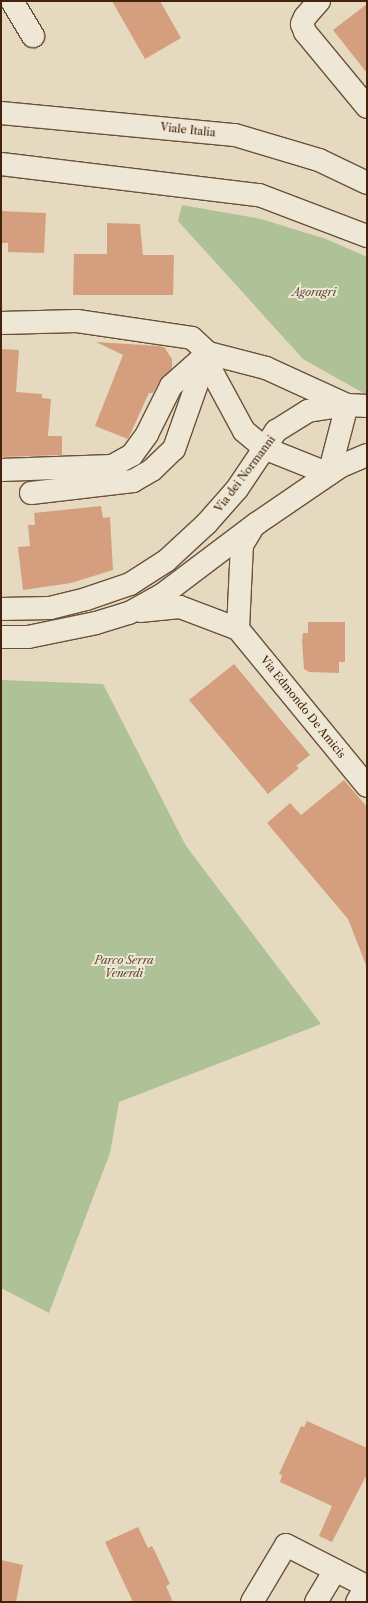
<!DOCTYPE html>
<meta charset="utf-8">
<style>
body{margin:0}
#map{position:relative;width:368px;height:1603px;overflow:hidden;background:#e5dabf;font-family:"Libre Caslon Text",serif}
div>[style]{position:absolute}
.green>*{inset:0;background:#aec197}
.building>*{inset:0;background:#d59e7e}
.roads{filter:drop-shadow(1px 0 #6b5139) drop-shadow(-1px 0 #6b5139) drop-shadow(0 1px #6b5139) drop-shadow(0 -1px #6b5139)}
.minor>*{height:22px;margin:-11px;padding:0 11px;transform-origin:11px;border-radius:11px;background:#eee7d5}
span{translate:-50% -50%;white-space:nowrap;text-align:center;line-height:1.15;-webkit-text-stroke:4px #eee7d5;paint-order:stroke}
.street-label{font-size:11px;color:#42230c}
.park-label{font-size:11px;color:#5d4a2f;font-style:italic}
.frame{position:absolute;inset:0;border:2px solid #42230c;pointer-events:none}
</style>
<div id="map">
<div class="green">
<i style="clip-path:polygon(182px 205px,261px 219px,326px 239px,367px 257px,367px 395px,303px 359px,178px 221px)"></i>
<i style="clip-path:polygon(1px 680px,103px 684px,186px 846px,321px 1024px,119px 1102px,110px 1153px,49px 1313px,1px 1288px)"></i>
</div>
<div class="building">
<i style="clip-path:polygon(112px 1px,160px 1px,181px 38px,145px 59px)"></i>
<i style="clip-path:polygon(367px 4px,367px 73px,333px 30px)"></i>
<i style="clip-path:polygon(1px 211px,46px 213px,44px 253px,8px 252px,8px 243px,1px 243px)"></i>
<i style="clip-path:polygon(107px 223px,140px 224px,143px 255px,174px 255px,173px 295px,73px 295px,74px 254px,107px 254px)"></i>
<i style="clip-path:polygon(96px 342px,159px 346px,164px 347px,172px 359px,172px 369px,160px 380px,153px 393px,149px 393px,128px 439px,95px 426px,123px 355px)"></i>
<i style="clip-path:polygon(1px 349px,19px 350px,16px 392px,42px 394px,42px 398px,51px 399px,48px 436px,62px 436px,62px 455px,1px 457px)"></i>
<i style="clip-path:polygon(101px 506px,103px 518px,110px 517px,113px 570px,71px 583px,23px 590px,18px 547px,30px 546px,28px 525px,35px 525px,34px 513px)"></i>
<i style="clip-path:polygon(308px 622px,345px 622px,345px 662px,339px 662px,339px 673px,309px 672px,304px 669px,302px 640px,303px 633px,308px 633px)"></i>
<i style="clip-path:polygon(234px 664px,310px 755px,296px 766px,299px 768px,268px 794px,189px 700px)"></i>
<i style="clip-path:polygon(344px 780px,367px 807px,366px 965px,348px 919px,267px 823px,290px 803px,301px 815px)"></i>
<i style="clip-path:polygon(307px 1421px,367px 1448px,367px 1474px,332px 1542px,319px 1536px,332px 1506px,280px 1482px,282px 1475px,279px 1474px,301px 1426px,304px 1427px)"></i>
<i style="clip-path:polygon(138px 1527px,148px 1548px,152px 1546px,159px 1560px,170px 1584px,166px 1586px,173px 1602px,133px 1602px,105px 1542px)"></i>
<i style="clip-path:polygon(1px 1560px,23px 1565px,16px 1602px,1px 1602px)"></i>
</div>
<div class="roads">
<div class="minor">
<i style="left:12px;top:1px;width:41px;rotate:59deg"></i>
<i style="left:319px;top:1px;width:21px;rotate:131deg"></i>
<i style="left:305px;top:17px;width:8px;rotate:113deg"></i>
<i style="left:302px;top:24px;width:9px;rotate:69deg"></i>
<i style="left:305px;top:32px;width:97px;rotate:50.4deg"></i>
<i style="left:1px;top:113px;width:235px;rotate:5.4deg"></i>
<i style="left:235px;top:135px;width:88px;rotate:16.6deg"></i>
<i style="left:319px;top:160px;width:53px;rotate:25.6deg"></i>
<i style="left:1px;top:164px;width:260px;rotate:6.9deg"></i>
<i style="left:259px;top:195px;width:116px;rotate:20.8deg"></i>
<i style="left:1px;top:323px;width:76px;rotate:-1.5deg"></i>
<i style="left:77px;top:321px;width:116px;rotate:8.4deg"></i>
<i style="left:192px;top:338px;width:22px;rotate:43deg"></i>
<i style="left:208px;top:353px;width:60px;rotate:14.5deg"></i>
<i style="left:266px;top:368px;width:89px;rotate:24.6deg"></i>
<i style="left:208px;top:353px;width:19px;rotate:78deg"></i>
<i style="left:212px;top:372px;width:67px;rotate:61.5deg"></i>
<i style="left:244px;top:431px;width:26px;rotate:40deg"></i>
<i style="left:264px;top:448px;width:70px;rotate:21.8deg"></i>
<i style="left:1px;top:470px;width:111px;rotate:-2.1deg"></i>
<i style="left:112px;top:466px;width:23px;rotate:-29deg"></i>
<i style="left:132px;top:455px;width:26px;rotate:-54deg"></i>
<i style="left:147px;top:434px;width:54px;rotate:-63.4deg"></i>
<i style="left:171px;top:386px;width:50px;rotate:-41.7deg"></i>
<i style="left:329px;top:474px;width:71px;rotate:-75.4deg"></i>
<i style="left:31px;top:493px;width:103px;rotate:-6.7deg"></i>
<i style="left:133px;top:481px;width:22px;rotate:-30deg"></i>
<i style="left:152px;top:470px;width:30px;rotate:-44deg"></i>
<i style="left:174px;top:449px;width:96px;rotate:-70.6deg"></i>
<i style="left:1px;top:609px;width:49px;rotate:-1.2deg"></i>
<i style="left:50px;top:608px;width:37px;rotate:-14deg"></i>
<i style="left:86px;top:599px;width:46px;rotate:-18.8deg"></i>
<i style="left:130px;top:584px;width:43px;rotate:-32.6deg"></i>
<i style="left:166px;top:561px;width:56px;rotate:-42.8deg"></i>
<i style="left:207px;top:523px;width:45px;rotate:-48.6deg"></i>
<i style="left:237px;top:489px;width:70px;rotate:-56.1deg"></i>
<i style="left:276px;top:431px;width:38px;rotate:-32deg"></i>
<i style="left:308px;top:411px;width:39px;rotate:-9deg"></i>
<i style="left:347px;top:405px;width:20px;rotate:3deg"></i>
<i style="left:140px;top:611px;width:40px;rotate:-5.7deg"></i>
<i style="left:180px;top:607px;width:62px;rotate:20.8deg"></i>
<i style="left:238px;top:629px;width:84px;rotate:-87.3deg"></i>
<i style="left:242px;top:545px;width:21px;rotate:-59deg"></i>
<i style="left:238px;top:629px;width:203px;rotate:50.6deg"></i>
<i style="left:1px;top:637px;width:27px"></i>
<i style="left:28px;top:637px;width:69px;rotate:-11.6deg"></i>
<i style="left:96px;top:623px;width:34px;rotate:-17deg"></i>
<i style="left:129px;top:613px;width:38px;rotate:-29deg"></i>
<i style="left:162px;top:595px;width:118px;rotate:-37.1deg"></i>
<i style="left:256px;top:524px;width:103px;rotate:-34.3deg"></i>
<i style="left:341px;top:466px;width:28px;rotate:-23deg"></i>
<i style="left:252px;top:1602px;width:66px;rotate:-59.2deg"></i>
<i style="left:286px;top:1545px;width:90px;rotate:27.1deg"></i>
<i style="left:316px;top:1602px;width:37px;rotate:-59deg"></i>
<i style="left:357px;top:1602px;width:20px;rotate:-60deg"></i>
</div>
</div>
<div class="street-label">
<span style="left:188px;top:130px;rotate:6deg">Viale Italia</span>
<span style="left:245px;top:474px;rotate:-53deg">Via dei Normanni</span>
<span style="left:303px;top:707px;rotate:51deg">Via Edmondo De Amicis</span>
</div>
<div class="park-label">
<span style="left:314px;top:292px">Agoragri</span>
<span style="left:124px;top:967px">Parco Serra<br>Venerdì</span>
</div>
<div class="frame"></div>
</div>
